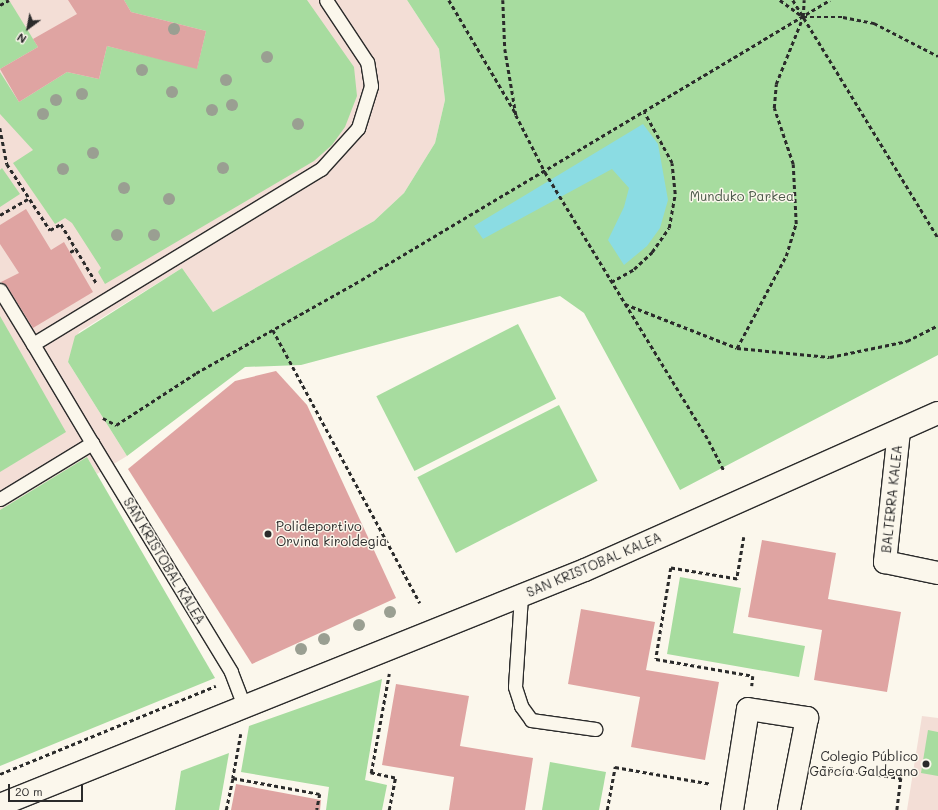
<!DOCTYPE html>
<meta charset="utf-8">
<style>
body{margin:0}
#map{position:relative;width:938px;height:810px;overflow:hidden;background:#fbf7ec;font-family:Mali,sans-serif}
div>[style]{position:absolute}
.built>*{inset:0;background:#f3ded6}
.green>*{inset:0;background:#a7dc9f;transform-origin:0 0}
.water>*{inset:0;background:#8bdce3}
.building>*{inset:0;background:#dfa4a2}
.path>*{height:2.5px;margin-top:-1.25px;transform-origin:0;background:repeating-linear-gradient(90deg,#2b2b2b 0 4px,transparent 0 7px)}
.roads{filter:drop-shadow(1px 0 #2b2b2b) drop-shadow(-1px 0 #2b2b2b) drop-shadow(0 1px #2b2b2b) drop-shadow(0 -1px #2b2b2b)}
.lane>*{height:13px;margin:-6.5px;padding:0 6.5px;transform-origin:6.5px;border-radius:6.5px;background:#fbf7ec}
.street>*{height:22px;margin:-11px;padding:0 11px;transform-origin:11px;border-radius:11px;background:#fbf7ec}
.secondary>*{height:22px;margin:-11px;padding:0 11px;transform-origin:11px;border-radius:11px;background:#fbf7ec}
.trees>*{width:12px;height:12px;margin:-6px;border-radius:50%;background:#9a9f92}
.dots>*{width:11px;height:11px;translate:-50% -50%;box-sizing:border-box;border:2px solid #fbf7ec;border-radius:50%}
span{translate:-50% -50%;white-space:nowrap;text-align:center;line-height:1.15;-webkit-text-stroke:3px #fbf7ec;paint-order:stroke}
.park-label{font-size:13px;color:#4a5748}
.street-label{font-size:13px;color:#2b2b2b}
.poi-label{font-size:13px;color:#2b2b2b}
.left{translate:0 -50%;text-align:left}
.right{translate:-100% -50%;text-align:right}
.north{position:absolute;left:8px;top:8px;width:40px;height:40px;-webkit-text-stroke:3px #fbf7ec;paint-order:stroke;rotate:212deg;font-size:11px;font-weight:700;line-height:16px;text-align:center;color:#2b2b2b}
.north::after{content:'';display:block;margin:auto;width:14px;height:18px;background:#2b2b2b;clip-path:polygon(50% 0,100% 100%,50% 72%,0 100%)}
.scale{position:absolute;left:8px;top:784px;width:75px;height:18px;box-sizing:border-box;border:2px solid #2b2b2b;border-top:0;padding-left:5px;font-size:12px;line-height:14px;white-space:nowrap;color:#2b2b2b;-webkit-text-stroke:3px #fbf7ec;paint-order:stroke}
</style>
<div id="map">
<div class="built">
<i style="clip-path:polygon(0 0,407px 0,439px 49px,445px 100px,435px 143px,404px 193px,374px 221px,213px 312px,182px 268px,79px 332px,68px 362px,127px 456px,97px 474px,87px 457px,0 510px)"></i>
<i style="clip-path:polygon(922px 716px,938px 718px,938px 810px,907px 810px)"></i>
</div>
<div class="green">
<i style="clip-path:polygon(0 0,9px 0,38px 47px,0 69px)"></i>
<i style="clip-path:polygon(124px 0,307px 0,354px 67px,357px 96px,345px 127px,332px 145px,314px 161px,105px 284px,98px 272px,101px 268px,72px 223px,65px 218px,55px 224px,13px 163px,33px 150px,0 114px,0 72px,19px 102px,67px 72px,99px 79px,107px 46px,197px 68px,206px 31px,131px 12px)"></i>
<i style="clip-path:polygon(407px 0,938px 0,938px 355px,680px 490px,584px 313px,560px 296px,301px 365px,245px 367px,127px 456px,68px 362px,75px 336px,182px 268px,213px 312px,374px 221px,404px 193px,435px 143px,445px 100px,439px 49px)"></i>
<i style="clip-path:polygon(2px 168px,20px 194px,0 207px,0 170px)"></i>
<i style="clip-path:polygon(0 316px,66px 432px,0 472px)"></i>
<i style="left:518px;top:324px;width:84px;height:159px;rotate:63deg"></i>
<i style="left:559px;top:405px;width:85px;height:159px;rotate:63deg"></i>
<i style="clip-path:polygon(87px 457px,215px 678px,0 766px,0 510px)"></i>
<i style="clip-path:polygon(680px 577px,741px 588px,733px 633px,805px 646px,799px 677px,667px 654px)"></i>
<i style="clip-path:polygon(382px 679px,365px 780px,387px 785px,382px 810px,326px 810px,329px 787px,241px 772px,249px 726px)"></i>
<i style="clip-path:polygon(928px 730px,938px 732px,938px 776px,921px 773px)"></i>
<i style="clip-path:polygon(229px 753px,219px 810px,175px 810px,181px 771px)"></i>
<i style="clip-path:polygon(550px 762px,606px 772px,599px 810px,542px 810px)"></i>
</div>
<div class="water">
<i style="clip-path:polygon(643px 124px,658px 144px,668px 200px,660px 228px,647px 246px,624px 265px,608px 240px,624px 207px,629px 188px,612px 169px,483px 239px,474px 226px)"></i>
</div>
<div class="building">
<i style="clip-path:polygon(68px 0,124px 0,131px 12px,206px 31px,197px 69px,107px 46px,99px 79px,67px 72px,19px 102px,0 69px,38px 47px,33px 39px,77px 14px)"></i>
<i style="clip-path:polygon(26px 209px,51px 250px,64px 242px,93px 292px,33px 328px,7px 286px,1px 282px,19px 273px,0 244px,0 225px)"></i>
<i style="clip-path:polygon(276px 371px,307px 405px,396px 598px,252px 664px,128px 469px,235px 381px)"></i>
<i style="clip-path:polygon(762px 540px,836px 553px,828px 599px,901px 612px,887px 692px,814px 680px,822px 630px,748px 617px)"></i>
<i style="clip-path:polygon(581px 609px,655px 622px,646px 670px,719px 682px,705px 760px,631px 747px,640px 697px,568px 684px)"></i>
<i style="clip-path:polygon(396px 684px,469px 696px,460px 746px,533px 758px,525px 810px,449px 810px,454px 777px,382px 765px)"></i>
<i style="clip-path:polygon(236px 784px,321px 800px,320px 810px,231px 810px)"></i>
</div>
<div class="path">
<i style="left:449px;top:0;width:130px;rotate:59.5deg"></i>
<i style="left:503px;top:0;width:49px;rotate:87.7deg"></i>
<i style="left:505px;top:49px;width:67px;rotate:80.5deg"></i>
<i style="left:516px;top:115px;width:64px;rotate:63deg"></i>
<i style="left:545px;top:172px;width:315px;rotate:58.6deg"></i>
<i style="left:709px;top:441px;width:33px;rotate:63deg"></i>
<i style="left:780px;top:0;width:29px;rotate:36deg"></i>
<i style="left:803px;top:17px;width:40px"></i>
<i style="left:843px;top:17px;width:32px;rotate:11deg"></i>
<i style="left:874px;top:23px;width:72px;rotate:27.3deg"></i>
<i style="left:793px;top:0;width:279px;rotate:58.6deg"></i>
<i style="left:0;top:5px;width:10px;rotate:-29deg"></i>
<i style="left:0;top:128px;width:37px;rotate:79deg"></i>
<i style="left:7px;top:164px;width:79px;rotate:56.9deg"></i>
<i style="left:50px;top:230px;width:13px;rotate:-29deg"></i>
<i style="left:61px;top:224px;width:29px;rotate:59deg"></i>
<i style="left:0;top:215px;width:34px;rotate:-30deg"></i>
<i style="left:70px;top:252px;width:7px;rotate:-27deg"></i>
<i style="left:76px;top:249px;width:41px;rotate:59deg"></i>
<i style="left:611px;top:282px;width:26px;rotate:-29deg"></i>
<i style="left:634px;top:269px;width:25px;rotate:-43deg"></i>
<i style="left:652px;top:252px;width:29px;rotate:-55deg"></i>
<i style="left:669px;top:228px;width:35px;rotate:-80deg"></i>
<i style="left:675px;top:194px;width:31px;rotate:-96deg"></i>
<i style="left:672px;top:163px;width:58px;rotate:-118.8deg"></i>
<i style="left:625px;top:304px;width:120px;rotate:21.4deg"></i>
<i style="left:737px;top:348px;width:93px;rotate:5.5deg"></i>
<i style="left:830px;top:357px;width:79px;rotate:-11.7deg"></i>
<i style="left:907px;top:341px;width:35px;rotate:-27deg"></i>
<i style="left:273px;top:330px;width:310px;rotate:61.7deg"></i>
<i style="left:737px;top:348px;width:104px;rotate:-62deg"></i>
<i style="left:786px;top:256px;width:34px;rotate:-73deg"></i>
<i style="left:796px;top:224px;width:60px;rotate:-92.9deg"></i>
<i style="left:793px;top:164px;width:59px;rotate:-108.7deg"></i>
<i style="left:774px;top:108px;width:24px;rotate:-85deg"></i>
<i style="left:776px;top:84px;width:72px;rotate:-68.1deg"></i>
<i style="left:803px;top:17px;width:17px;rotate:-87deg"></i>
<i style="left:103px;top:418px;width:15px;rotate:28deg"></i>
<i style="left:116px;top:425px;width:95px;rotate:-33deg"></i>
<i style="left:196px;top:373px;width:189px;rotate:-29.4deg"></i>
<i style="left:361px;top:280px;width:546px;rotate:-30.84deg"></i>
<i style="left:744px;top:537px;width:43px;rotate:99.5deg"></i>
<i style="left:737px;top:579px;width:67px;rotate:-170.5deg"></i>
<i style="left:671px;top:568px;width:92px;rotate:99.4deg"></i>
<i style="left:656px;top:659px;width:98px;rotate:9.9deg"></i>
<i style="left:753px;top:676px;width:10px;rotate:96deg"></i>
<i style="left:241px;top:734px;width:45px;rotate:100.3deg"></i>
<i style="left:233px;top:778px;width:88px;rotate:10.4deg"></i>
<i style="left:320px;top:794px;width:16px;rotate:101deg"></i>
<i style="left:822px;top:767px;width:80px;rotate:7.9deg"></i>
<i style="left:901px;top:778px;width:32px;rotate:97deg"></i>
<i style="left:0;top:774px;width:233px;rotate:-22.2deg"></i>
<i style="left:226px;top:810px;width:33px;rotate:-78deg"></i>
<i style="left:389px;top:810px;width:33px;rotate:-79deg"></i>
<i style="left:395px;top:778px;width:25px;rotate:-168deg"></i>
<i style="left:371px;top:773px;width:101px;rotate:-79.7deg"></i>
<i style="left:607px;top:810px;width:44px;rotate:-79.5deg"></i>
<i style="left:615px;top:767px;width:97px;rotate:10deg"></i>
</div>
<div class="roads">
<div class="lane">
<i style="left:0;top:290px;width:63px;rotate:58.6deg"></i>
<i style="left:92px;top:443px;width:268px;rotate:58.7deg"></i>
<i style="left:231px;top:672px;width:39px;rotate:69deg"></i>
<i style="left:0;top:499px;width:108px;rotate:-31.3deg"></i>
<i style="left:92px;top:443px;width:115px;rotate:-120.8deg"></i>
<i style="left:33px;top:344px;width:337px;rotate:-31.3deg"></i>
<i style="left:321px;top:169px;width:55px;rotate:-47.9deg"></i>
<i style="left:358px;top:128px;width:44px;rotate:-72.8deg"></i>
<i style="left:371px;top:86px;width:24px;rotate:-99deg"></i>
<i style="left:367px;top:62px;width:74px;rotate:-123.5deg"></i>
<i style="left:521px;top:596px;width:91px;rotate:93.8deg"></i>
<i style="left:515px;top:687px;width:20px;rotate:72deg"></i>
<i style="left:521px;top:706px;width:17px;rotate:54deg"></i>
<i style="left:531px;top:720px;width:65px;rotate:8deg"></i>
</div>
<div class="street">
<i style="left:899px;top:431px;width:132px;rotate:96.1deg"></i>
<i style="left:885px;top:562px;width:54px;rotate:11.7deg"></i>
<i style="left:732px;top:810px;width:102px;rotate:-81deg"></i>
<i style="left:748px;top:709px;width:60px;rotate:8.7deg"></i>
<i style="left:807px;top:718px;width:94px;rotate:101.1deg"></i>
</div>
<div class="secondary">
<i style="left:0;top:805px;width:630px;rotate:-21.89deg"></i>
<i style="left:585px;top:570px;width:386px;rotate:-24deg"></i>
</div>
</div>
<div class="trees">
<i style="left:174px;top:29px"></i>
<i style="left:267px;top:57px"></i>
<i style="left:142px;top:70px"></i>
<i style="left:226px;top:80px"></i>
<i style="left:172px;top:92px"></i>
<i style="left:82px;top:94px"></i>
<i style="left:56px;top:100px"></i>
<i style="left:232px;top:105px"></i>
<i style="left:212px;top:110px"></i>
<i style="left:43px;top:114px"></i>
<i style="left:298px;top:124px"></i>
<i style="left:93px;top:153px"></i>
<i style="left:223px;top:168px"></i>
<i style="left:63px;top:169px"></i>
<i style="left:124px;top:188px"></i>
<i style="left:169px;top:199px"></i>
<i style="left:117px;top:235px"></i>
<i style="left:154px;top:235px"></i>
<i style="left:390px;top:612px"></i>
<i style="left:359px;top:625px"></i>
<i style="left:324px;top:639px"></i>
<i style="left:301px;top:649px"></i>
</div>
<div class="dots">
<i style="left:268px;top:534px;background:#2b2b2b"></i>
<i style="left:926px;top:764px;background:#2b2b2b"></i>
</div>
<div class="park-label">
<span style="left:742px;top:196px">Munduko Parkea</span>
</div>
<div class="street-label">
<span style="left:892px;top:499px;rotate:-84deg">BALTERRA KALEA</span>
<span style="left:164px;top:561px;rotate:59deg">SAN KRISTOBAL KALEA</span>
<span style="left:594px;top:565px;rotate:-23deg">SAN KRISTOBAL KALEA</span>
</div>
<div class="poi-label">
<span class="left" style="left:276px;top:534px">Polideportivo<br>Orvina kiroldegia</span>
<span class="right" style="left:918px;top:764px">Colegio Público<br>García Galdeano</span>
</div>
<div class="north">N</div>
<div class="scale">20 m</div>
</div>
